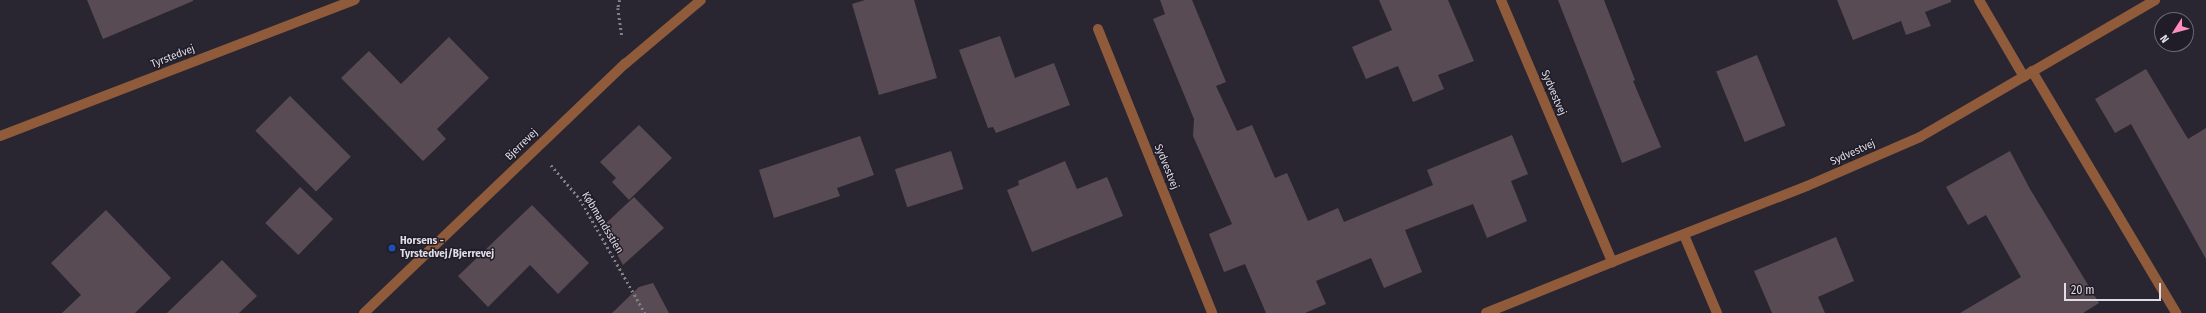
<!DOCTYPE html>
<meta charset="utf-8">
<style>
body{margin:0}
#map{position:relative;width:2206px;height:313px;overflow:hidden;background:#292632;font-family:"Fira Sans Condensed",sans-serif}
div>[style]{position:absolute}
.building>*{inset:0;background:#594b53;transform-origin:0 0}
.path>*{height:2.5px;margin-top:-1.25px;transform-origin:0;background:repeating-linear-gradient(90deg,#817f89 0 2px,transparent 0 5px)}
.minor>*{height:10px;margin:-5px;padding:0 5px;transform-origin:5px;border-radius:5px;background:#8f5b3a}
.dots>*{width:11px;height:11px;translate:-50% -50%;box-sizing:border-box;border:2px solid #201c28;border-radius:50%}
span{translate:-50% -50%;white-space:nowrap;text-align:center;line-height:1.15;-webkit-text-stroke:3px #201c28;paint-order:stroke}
.street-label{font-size:11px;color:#dedce5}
.poi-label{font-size:11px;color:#dedce5;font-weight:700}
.left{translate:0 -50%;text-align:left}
.north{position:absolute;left:2154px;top:12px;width:40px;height:40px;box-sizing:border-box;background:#201c28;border:1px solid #6c6974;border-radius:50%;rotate:234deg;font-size:11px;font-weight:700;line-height:16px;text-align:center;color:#dedce5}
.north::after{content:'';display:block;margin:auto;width:14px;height:18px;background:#fe8ebe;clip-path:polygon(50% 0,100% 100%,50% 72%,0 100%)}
.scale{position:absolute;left:2064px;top:283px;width:97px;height:18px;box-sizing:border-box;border:2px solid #dedce5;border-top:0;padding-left:5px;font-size:12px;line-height:14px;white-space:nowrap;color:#dedce5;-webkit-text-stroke:3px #201c28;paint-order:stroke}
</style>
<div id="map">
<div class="building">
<i style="clip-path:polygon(87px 0,193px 0,193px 1px,103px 39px)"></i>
<i style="clip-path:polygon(865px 0,914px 0,937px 78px,879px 95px,852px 4px)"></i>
<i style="clip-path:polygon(1160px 0,1192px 0,1226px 82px,1216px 86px,1237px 131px,1252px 125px,1275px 178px,1287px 173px,1308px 221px,1338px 208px,1344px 222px,1433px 185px,1427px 170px,1512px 135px,1528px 174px,1511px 181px,1527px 221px,1487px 238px,1473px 204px,1405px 230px,1422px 272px,1384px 288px,1371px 258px,1316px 281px,1326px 304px,1305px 313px,1266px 313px,1245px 264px,1224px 272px,1209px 234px,1232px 224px,1193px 136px,1194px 119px,1153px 19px,1165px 14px)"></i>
<i style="clip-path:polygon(1379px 0,1448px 0,1474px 61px,1438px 75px,1444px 89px,1413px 102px,1398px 66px,1366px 79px,1352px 47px,1392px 30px)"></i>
<i style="clip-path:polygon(1558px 0,1604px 0,1635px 80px,1633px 81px,1661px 147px,1622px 163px)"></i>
<i style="clip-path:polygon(1837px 0,1951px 0,1951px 2px,1925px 12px,1931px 26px,1906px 35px,1901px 21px,1853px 40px)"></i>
<i style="clip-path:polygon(1000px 36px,1015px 78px,1054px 63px,1070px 105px,996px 133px,993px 127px,988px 128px,959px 50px)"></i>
<i style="clip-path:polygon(449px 37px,489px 78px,437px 129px,446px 139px,423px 161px,341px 78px,369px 51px,401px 84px)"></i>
<i style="left:1757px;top:55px;width:76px;height:44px;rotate:68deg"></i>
<i style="clip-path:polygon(2146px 69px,2188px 139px,2206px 128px,2206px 259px,2131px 124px,2115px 133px,2095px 99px)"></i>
<i style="left:290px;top:96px;width:86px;height:49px;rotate:45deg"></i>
<i style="clip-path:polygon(639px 125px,672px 158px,629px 200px,612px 182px,616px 178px,600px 162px)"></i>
<i style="clip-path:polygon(860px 136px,874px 175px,837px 188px,840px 196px,774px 218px,759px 170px)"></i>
<i style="left:951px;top:151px;width:40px;height:59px;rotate:72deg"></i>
<i style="clip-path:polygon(2010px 151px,2030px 189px,2099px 303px,2083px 313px,1960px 313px,2021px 277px,1986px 215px,1968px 225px,1946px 187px)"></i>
<i style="clip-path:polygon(1065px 161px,1077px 189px,1107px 177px,1123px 216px,1032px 252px,1007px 190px,1019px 185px,1018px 181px)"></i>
<i style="left:300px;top:187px;width:46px;height:50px;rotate:44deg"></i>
<i style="clip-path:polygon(634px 197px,664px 228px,623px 265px,602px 227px)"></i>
<i style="clip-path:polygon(532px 205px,589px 263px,558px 294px,530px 265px,488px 307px,458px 276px)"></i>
<i style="clip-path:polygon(106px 210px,171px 278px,135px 313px,62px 313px,81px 295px,51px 263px)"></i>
<i style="clip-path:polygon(1836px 237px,1854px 281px,1818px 297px,1825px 313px,1772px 313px,1754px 271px)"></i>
<i style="clip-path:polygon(222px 260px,257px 296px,239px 313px,167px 313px)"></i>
<i style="clip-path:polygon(653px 283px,669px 313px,612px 313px,639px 287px)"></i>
</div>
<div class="path">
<i style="left:620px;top:0;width:8px;rotate:104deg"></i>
<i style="left:618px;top:8px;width:30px;rotate:82deg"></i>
<i style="left:551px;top:165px;width:45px;rotate:49.5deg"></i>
<i style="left:580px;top:199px;width:131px;rotate:60.3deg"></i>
</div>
<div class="minor">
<i style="left:1501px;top:0;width:285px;rotate:67deg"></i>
<i style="left:1979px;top:0;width:89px;rotate:59.7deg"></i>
<i style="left:1098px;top:29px;width:306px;rotate:68.1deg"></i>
<i style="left:2032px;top:71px;width:282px;rotate:59.2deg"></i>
<i style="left:0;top:136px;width:380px;rotate:-21deg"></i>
<i style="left:1684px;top:235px;width:85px;rotate:67.1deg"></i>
<i style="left:364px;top:313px;width:361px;rotate:-43.7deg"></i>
<i style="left:625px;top:64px;width:99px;rotate:-40.1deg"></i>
<i style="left:1486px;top:313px;width:136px;rotate:-22deg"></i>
<i style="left:1612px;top:262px;width:209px;rotate:-21.3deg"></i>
<i style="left:1807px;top:186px;width:123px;rotate:-23.4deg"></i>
<i style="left:1920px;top:137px;width:272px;rotate:-30.2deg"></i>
</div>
<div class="dots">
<i style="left:392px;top:248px;background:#1a4fb4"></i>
</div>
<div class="street-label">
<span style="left:173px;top:57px;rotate:-21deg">Tyrstedvej</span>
<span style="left:1553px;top:93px;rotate:67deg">Sydvestvej</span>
<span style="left:522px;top:145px;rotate:-44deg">Bjerrevej</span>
<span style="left:1853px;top:153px;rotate:-24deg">Sydvestvej</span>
<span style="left:1166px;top:167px;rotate:68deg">Sydvestvej</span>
<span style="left:602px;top:223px;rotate:59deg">Købmandsstien</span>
</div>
<div class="poi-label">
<span class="left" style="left:400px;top:248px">Horsens -<br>Tyrstedvej/Bjerrevej</span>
</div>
<div class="north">N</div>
<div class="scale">20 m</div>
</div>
